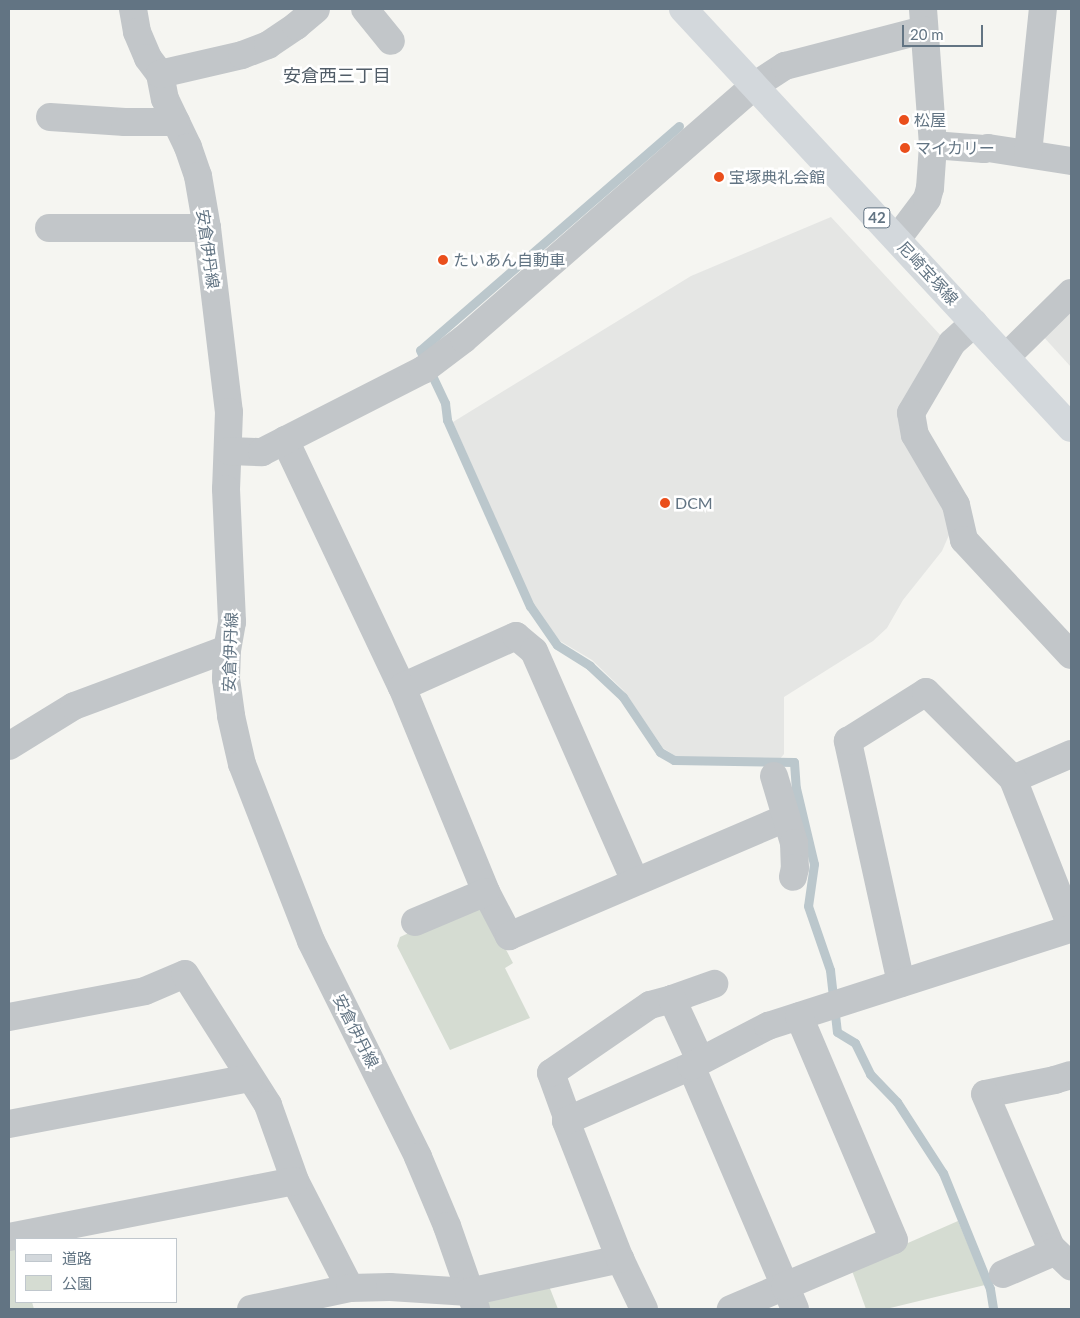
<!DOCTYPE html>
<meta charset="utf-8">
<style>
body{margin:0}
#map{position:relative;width:1080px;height:1318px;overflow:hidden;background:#f5f5f1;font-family:Lato,"Noto Sans JP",sans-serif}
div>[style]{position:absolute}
.built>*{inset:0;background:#e5e6e4}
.green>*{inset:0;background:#d5dcd2}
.stream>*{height:9px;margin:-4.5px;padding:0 4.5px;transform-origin:4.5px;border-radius:4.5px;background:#bbc7cc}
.minor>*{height:28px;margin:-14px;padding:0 14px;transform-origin:14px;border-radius:14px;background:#c2c6c9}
.major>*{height:28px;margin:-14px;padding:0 14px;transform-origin:14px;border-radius:14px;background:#d3d8dc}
.dots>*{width:14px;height:14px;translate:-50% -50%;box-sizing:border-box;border:2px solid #fff;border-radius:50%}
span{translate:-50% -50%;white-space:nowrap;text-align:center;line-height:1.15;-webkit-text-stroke:5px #fff;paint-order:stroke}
.shield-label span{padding:1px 4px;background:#fff;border:1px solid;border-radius:4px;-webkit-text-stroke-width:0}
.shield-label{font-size:15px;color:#627483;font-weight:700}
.poi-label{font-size:16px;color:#627483}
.left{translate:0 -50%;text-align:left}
.street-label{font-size:16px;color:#627483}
.neighbourhood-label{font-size:18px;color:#515d68}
.frame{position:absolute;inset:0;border:10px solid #627483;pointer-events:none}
.legend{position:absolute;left:15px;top:1238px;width:162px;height:65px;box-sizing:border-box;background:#fff;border:1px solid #c0c7cd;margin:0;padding:6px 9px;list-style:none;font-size:15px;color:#627483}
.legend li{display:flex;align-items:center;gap:10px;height:25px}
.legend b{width:25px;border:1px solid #c0c7cd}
.scale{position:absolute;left:902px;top:25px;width:81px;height:22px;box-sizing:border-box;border:2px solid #627483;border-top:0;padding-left:6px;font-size:15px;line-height:18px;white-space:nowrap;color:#627483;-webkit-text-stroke:4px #fff;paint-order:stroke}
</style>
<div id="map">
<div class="built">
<i style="clip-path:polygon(831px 217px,943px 338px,901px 412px,899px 426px,950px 510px,949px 535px,942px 551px,903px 600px,887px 628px,873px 641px,784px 697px,784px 754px,780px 759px,677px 757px,663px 748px,623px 690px,592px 660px,560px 641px,533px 605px,453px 422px,691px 276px)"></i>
<i style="clip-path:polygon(1071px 304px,1071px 367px,1041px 334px)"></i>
</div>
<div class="green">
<i style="clip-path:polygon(475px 903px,483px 906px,513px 963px,505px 968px,530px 1018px,450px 1050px,397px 946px,400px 937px)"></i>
<i style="clip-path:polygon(958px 1221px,985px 1285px,886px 1309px,866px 1309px,851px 1268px)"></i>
<i style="clip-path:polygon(16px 1245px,16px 1302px,32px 1302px,34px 1309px,9px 1309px,9px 1247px)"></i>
<i style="clip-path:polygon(549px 1286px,558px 1309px,487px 1309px,485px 1306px,492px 1297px)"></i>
</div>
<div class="stream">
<i style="left:679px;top:126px;width:342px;rotate:139.1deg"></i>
<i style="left:420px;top:350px;width:59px;rotate:64.7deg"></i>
<i style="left:445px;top:403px;width:17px;rotate:83deg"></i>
<i style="left:447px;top:420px;width:204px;rotate:66deg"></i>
<i style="left:530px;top:606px;width:47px;rotate:55.3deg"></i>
<i style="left:557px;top:645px;width:39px;rotate:32deg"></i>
<i style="left:590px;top:666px;width:45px;rotate:43.2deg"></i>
<i style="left:623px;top:697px;width:66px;rotate:56.1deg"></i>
<i style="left:660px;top:752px;width:16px;rotate:30deg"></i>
<i style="left:674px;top:760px;width:120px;rotate:1deg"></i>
<i style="left:794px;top:762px;width:26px;rotate:86deg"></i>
<i style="left:796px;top:788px;width:78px;rotate:76.7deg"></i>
<i style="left:814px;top:864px;width:42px;rotate:98.1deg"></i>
<i style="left:808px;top:906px;width:68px;rotate:71deg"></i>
<i style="left:830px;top:970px;width:62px;rotate:83.6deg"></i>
<i style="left:837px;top:1032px;width:21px;rotate:31deg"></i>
<i style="left:855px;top:1043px;width:34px;rotate:64deg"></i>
<i style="left:870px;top:1074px;width:39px;rotate:46deg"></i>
<i style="left:897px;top:1102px;width:85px;rotate:57.1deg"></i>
<i style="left:943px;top:1173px;width:125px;rotate:67.9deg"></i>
<i style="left:990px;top:1289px;width:20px;rotate:81deg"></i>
</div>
<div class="minor">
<i style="left:133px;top:9px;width:23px;rotate:80deg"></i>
<i style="left:137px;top:32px;width:28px;rotate:67deg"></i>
<i style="left:148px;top:58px;width:20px;rotate:53deg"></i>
<i style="left:160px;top:74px;width:25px;rotate:79deg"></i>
<i style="left:165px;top:99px;width:53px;rotate:64.4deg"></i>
<i style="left:188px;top:147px;width:31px;rotate:71deg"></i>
<i style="left:198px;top:176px;width:53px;rotate:80.2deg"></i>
<i style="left:207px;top:228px;width:185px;rotate:83.2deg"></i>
<i style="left:229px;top:412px;width:77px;rotate:92.2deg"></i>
<i style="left:226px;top:489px;width:133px;rotate:87.4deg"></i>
<i style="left:232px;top:622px;width:27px;rotate:100deg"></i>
<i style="left:227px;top:649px;width:30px;rotate:92deg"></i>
<i style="left:226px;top:679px;width:37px;rotate:82deg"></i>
<i style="left:231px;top:716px;width:49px;rotate:77.1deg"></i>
<i style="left:242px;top:764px;width:190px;rotate:68.7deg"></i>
<i style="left:311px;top:941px;width:241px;rotate:63.6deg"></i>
<i style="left:418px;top:1157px;width:75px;rotate:67.2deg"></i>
<i style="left:447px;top:1226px;width:88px;rotate:70.7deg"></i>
<i style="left:365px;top:9px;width:41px;rotate:50.9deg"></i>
<i style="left:160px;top:74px;width:84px;rotate:-13deg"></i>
<i style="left:242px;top:55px;width:28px;rotate:-21deg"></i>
<i style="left:268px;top:45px;width:34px;rotate:-34deg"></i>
<i style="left:296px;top:26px;width:26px;rotate:-40deg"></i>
<i style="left:50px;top:117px;width:75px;rotate:3.8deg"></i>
<i style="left:125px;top:122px;width:51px"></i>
<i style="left:933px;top:145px;width:51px;rotate:4.5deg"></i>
<i style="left:984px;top:149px;width:4px;rotate:-14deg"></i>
<i style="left:988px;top:148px;width:84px;rotate:8.9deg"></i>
<i style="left:1028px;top:153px;width:145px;rotate:-84.1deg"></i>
<i style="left:49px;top:228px;width:158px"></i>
<i style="left:897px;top:239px;width:50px;rotate:-53.1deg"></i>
<i style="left:927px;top:199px;width:11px;rotate:-75deg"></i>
<i style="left:930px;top:188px;width:43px;rotate:-86deg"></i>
<i style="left:933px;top:145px;width:136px;rotate:-94.2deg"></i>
<i style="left:974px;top:323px;width:30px;rotate:138deg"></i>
<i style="left:952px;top:343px;width:81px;rotate:120.4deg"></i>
<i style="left:911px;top:413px;width:22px;rotate:80deg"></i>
<i style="left:915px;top:435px;width:81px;rotate:59.6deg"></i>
<i style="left:956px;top:505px;width:36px;rotate:77deg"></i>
<i style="left:964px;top:540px;width:157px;rotate:47.1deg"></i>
<i style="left:1006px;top:357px;width:91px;rotate:-44.6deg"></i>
<i style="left:285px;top:440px;width:273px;rotate:64.7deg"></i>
<i style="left:402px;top:687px;width:125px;rotate:-24.1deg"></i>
<i style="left:516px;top:636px;width:23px;rotate:40deg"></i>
<i style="left:534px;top:651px;width:251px;rotate:66.3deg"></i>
<i style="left:229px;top:451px;width:33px;rotate:2deg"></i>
<i style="left:262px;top:452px;width:181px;rotate:-27deg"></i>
<i style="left:423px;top:370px;width:51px;rotate:-37.1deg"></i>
<i style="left:464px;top:339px;width:385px;rotate:-41.1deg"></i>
<i style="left:754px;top:86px;width:37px;rotate:-33deg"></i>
<i style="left:785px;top:66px;width:143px;rotate:-14.6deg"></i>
<i style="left:402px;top:687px;width:222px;rotate:67.7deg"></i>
<i style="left:486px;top:892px;width:50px;rotate:62.4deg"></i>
<i style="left:509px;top:936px;width:300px;rotate:-23.1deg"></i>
<i style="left:9px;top:746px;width:76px;rotate:-31.6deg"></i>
<i style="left:74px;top:706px;width:163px;rotate:-20.4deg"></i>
<i style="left:774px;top:776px;width:70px;rotate:73.4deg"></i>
<i style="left:794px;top:843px;width:25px;rotate:88deg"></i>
<i style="left:795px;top:868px;width:9px;rotate:103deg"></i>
<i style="left:1013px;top:779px;width:63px;rotate:-23.3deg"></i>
<i style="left:415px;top:922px;width:77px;rotate:-22.9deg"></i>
<i style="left:901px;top:983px;width:248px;rotate:-102.4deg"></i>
<i style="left:848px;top:741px;width:92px;rotate:-32.1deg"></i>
<i style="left:926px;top:692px;width:123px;rotate:45deg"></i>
<i style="left:1013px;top:779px;width:158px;rotate:68.5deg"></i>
<i style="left:672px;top:999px;width:45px;rotate:-19.7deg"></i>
<i style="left:9px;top:1017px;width:138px;rotate:-10.8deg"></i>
<i style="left:145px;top:991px;width:43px;rotate:-23deg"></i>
<i style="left:185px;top:974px;width:155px;rotate:57.6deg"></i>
<i style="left:268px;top:1105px;width:81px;rotate:70.4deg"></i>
<i style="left:295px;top:1181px;width:120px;rotate:62.8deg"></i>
<i style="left:691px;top:1066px;width:239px;rotate:66.9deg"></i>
<i style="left:785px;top:1286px;width:59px;rotate:156.9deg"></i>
<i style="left:1071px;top:1075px;width:17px;rotate:163deg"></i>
<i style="left:1055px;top:1080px;width:71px;rotate:168.7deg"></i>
<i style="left:985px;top:1094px;width:167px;rotate:66.7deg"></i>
<i style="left:1051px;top:1247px;width:28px;rotate:44deg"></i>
<i style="left:568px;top:1120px;width:50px;rotate:-109.9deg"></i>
<i style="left:551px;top:1073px;width:120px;rotate:-34.5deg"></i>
<i style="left:650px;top:1005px;width:23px;rotate:-15deg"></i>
<i style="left:672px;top:999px;width:67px;rotate:65.3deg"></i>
<i style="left:9px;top:1124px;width:245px;rotate:-10.8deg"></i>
<i style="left:9px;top:1237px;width:291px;rotate:-11.1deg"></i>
<i style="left:1003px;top:1274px;width:56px;rotate:-23.3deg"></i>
<i style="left:251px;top:1309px;width:101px;rotate:-12deg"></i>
<i style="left:350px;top:1288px;width:40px;rotate:-1.4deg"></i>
<i style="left:390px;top:1287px;width:79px;rotate:3.6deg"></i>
<i style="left:469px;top:1292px;width:155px;rotate:-12.3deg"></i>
<i style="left:644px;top:1309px;width:55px;rotate:-115.6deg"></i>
<i style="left:620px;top:1259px;width:148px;rotate:-111.4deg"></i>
<i style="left:566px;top:1121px;width:137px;rotate:-23.7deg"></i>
<i style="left:691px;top:1066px;width:87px;rotate:-27.5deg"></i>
<i style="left:768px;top:1026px;width:318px;rotate:-17.8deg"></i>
<i style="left:795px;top:1309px;width:25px;rotate:-113deg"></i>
<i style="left:785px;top:1286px;width:118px;rotate:-22.9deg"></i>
<i style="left:894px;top:1240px;width:243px;rotate:-113deg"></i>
</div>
<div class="major">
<i style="left:683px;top:9px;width:571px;rotate:47.2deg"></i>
</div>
<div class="dots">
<i style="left:904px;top:120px;background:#ea4f1c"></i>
<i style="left:905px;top:148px;background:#ea4f1c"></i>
<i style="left:719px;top:177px;background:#ea4f1c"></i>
<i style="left:443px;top:260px;background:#ea4f1c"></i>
<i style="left:665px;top:503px;background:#ea4f1c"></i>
</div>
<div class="shield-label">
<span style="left:877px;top:218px">42</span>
</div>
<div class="poi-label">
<span class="left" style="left:914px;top:120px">松屋</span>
<span class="left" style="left:915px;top:148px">マイカリー</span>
<span class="left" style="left:729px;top:177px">宝塚典礼会館</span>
<span class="left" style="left:453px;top:260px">たいあん自動車</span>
<span class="left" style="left:675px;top:503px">DCM</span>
</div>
<div class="street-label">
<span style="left:208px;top:249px;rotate:82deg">安倉伊丹線</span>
<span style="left:928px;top:273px;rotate:47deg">尼崎宝塚線</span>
<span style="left:230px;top:652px;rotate:-88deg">安倉伊丹線</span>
<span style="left:356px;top:1031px;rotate:63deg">安倉伊丹線</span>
</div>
<div class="neighbourhood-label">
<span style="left:337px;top:75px">安倉西三丁目</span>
</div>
<div class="frame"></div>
<ul class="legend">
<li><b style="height:6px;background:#d3d8dc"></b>道路</li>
<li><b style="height:14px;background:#d5dcd2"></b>公園</li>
</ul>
<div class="scale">20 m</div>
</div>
